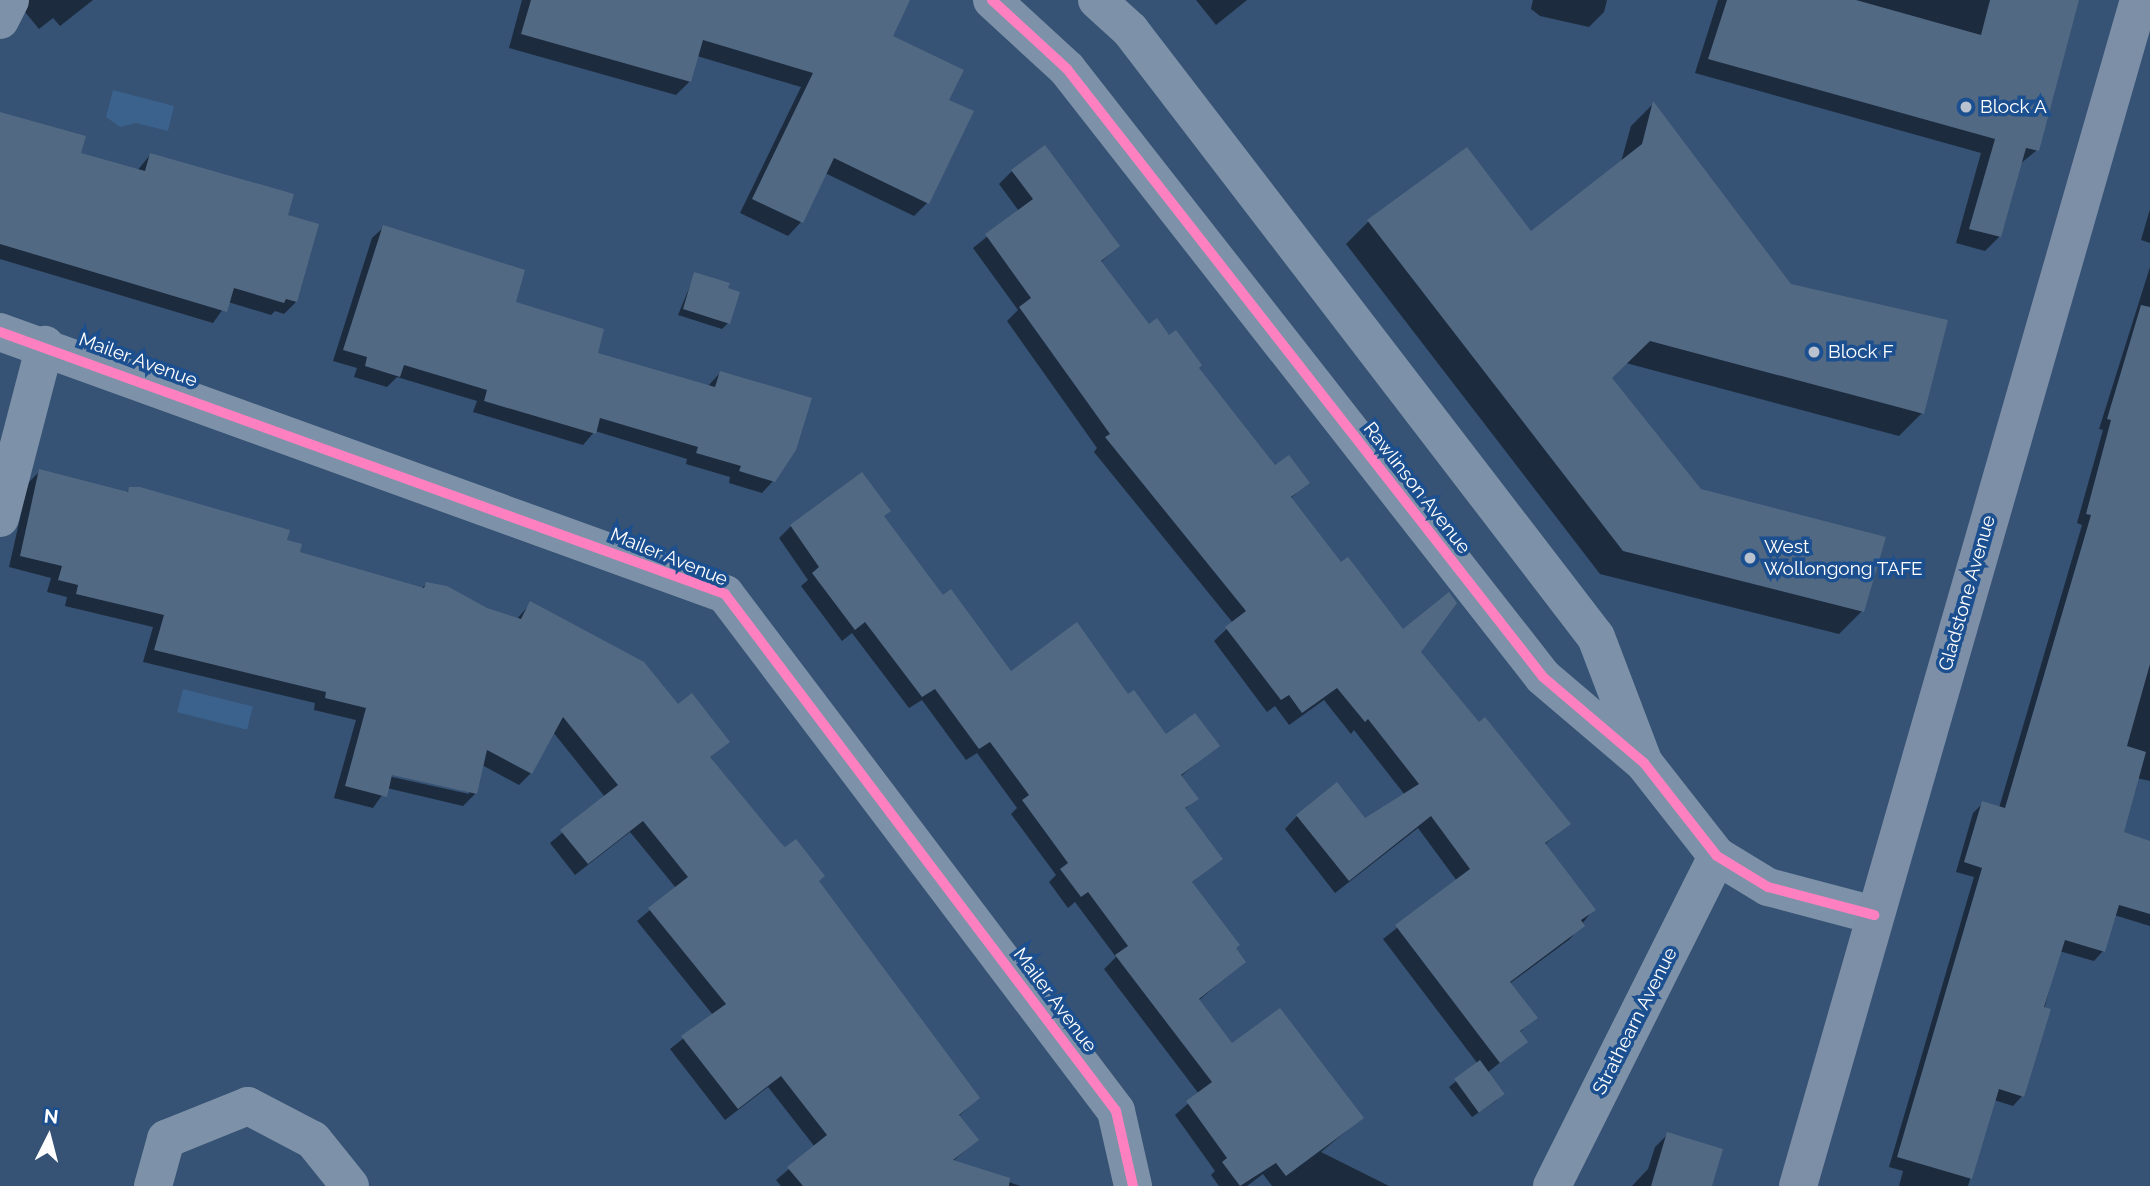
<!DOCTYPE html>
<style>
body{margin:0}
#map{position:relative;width:2150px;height:1186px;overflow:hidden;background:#365274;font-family:Raleway,sans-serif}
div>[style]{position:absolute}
.water>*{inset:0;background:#3b618d;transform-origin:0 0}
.shadow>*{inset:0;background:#0007}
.building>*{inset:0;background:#526984;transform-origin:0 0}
.minor>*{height:38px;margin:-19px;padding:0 19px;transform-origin:19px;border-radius:19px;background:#7d92a8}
.major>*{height:38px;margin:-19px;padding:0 19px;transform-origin:19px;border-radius:19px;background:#7d8ea7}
.cycleway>*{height:10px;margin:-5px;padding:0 5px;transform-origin:5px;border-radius:5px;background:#ff80c0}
.dots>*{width:19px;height:19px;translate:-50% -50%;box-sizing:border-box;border:4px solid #1b4f8f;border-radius:50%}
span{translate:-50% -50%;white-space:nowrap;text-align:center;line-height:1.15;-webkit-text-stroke:7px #1b4f8f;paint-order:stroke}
.poi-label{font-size:19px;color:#fff}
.left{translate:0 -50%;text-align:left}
.street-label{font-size:19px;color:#fff}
.north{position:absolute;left:14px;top:1102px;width:70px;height:70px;-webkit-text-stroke:5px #1b4f8f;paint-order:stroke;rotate:6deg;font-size:19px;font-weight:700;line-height:28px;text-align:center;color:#fff}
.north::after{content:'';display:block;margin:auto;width:24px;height:32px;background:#fff;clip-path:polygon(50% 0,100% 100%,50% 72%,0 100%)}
</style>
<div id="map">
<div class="water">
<i style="clip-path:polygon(113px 90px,174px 106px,168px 131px,136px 123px,120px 127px,106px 117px)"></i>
<i style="left:183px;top:689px;width:72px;height:24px;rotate:14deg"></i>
</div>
<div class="shadow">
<i style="clip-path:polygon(3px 0,93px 0,60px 26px,53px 18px,39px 29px,16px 1px)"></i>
<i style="clip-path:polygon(522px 0,899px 0,891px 37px,946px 100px,928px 202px,914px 216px,825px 173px,801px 222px,788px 236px,740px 213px,801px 87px,697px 56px,690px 81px,676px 95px,509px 48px)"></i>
<i style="clip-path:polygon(1196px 0,1247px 0,1216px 25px)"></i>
<i style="clip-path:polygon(1533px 0,1607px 0,1604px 12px,1589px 27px,1540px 16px,1531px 9px)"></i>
<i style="clip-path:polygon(1718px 0,2078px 0,2037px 150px,2020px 164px,2000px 236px,1985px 251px,1956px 243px,1981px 153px,1695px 73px)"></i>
<i style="clip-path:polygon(1653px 104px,1790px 286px,1922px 413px,1899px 436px,1626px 363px,1610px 378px,1700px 491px,1862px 611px,1839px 634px,1600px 574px,1346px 244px,1369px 221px,1531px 233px,1621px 162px,1631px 126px)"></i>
<i style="clip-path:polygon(0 114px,79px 154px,137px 171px,150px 155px,286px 216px,296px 302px,284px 314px,275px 311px,271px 315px,228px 302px,213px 323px,0 259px)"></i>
<i style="clip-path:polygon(1012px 171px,1118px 246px,1100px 263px,1148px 326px,1197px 368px,1275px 467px,1307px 483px,1290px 499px,1341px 565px,1568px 824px,1544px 845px,1593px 910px,1570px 939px,1509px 984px,1535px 1018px,1519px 1033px,1526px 1042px,1487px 1073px,1497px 1100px,1472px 1117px,1449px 1087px,1478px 1064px,1383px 939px,1457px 881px,1418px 828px,1335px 893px,1285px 829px,1297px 816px,1364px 820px,1405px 795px,1354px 730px,1351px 734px,1324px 700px,1289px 725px,1275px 706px,1267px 712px,1214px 641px,1233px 623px,1094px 452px,1097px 448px,1007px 321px,1018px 310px,973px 248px,1019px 211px,999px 184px)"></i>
<i style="clip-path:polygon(2150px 209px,2150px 243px,2141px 240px)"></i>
<i style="clip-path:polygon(384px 227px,596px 354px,708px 386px,720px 373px,773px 481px,762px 493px,729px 483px,730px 477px,686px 464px,687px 459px,595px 431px,583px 445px,473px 412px,477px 401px,397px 377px,387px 387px,354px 377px,357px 368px,333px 361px,372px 238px)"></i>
<i style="clip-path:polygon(2150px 267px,2150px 781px,2137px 778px,2122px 833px,2150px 842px,2150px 926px,2114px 915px,2103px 951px,2094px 961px,2059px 951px,2022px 1096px,2013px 1106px,1994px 1100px,1968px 1186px,1899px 1186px,1903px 1171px,1889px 1167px,1974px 877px,1956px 872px,1973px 813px,1983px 803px,1999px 808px,2082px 525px,2077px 523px,2103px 430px,2099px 429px)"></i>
<i style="clip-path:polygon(695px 274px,728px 323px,722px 329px,678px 315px)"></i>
<i style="clip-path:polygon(evenodd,40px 471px,125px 494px,130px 489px,285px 541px,298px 553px,421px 589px,426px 584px,516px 620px,531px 603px,727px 742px,709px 758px,778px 843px,817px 882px,978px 1098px,958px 1117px,977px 1140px,952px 1162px,1020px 1186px,781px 1186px,776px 1180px,815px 1147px,768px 1087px,725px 1120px,670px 1049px,713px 1015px,637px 921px,676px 888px,630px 832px,575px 875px,550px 843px,605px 797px,553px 732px,531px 773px,519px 785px,482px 765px,475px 794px,463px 806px,387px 788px,373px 808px,334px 798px,356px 720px,314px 710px,315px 703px,143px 662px,153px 627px,65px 606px,67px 597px,47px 592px,51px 578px,9px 567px,28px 483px,40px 471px,384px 772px,469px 791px,469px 794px,383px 775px,384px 772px)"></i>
<i style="clip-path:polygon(882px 517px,943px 597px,1011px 673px,1128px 697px,1166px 736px,1212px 750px,1180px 777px,1196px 798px,1184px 810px,1221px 859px,1191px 883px,1244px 962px,1198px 1001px,1232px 1045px,1362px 1118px,1321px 1152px,1389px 1186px,1272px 1186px,1263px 1174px,1247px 1186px,1219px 1186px,1211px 1175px,1215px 1171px,1175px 1115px,1199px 1094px,1104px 969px,1116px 957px,1075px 902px,1068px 908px,1049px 882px,1056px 875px,1011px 814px,1017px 808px,977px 753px,966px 760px,922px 700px,909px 708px,852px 633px,842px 641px,801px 586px,808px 580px,779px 538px,791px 526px)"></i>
<i style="clip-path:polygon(1668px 1134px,1710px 1186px,1632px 1186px,1648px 1169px,1655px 1147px)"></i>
</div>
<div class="building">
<i style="clip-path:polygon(531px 0,910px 0,893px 36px,964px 70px,949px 100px,974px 111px,929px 204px,834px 158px,803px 223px,752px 199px,813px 73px,703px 40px,691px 82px,521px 34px)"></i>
<i style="clip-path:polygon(1727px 0,1856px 0,1981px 35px,1990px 0,2079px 0,2039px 151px,2026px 148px,2001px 237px,1969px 229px,1995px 139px,1708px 59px)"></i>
<i style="clip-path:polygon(1653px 101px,1791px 284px,1948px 320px,1924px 414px,1650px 341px,1612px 378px,1701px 489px,1886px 537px,1864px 612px,1623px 551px,1367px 220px,1467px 147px,1531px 231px,1642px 144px)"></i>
<i style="clip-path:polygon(0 112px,86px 136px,81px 153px,145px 171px,150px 153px,294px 194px,288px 215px,319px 224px,297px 302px,286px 299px,284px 303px,234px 288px,227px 312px,0 244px)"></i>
<i style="clip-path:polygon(1045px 145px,1120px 246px,1101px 261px,1149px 324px,1157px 318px,1169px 335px,1176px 330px,1202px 365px,1199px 368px,1275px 465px,1289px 455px,1310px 483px,1291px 497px,1341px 562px,1348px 557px,1403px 629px,1449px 592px,1457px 603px,1421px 652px,1479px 722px,1485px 717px,1571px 824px,1545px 843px,1596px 910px,1581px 920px,1585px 926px,1510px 982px,1538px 1018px,1520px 1031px,1528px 1042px,1500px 1063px,1395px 925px,1470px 869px,1431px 816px,1349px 881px,1296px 815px,1337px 782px,1365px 818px,1419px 784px,1368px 719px,1365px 722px,1337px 688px,1302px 713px,1289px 695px,1281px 700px,1225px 627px,1246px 611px,1105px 437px,1110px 434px,1019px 307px,1031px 298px,985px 234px,1033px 199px,1011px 170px)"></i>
<i style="clip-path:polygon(383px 225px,525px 270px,516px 302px,604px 329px,598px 353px,715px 387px,720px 371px,812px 398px,796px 450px,775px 482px,739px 471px,741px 466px,696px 453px,698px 447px,600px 418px,596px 434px,484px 401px,487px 390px,404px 365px,400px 377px,365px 366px,367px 357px,343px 350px)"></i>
<i style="clip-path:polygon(694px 272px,730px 283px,728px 288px,740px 292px,730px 324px,683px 309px)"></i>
<i style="clip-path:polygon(2141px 305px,2150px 307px,2150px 664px,2127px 746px,2146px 752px,2124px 832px,2150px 841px,2150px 914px,2119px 905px,2105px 952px,2065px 940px,2044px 1007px,2051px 1009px,2024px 1097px,1999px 1089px,1972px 1179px,1897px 1157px,1982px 868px,1964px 862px,1982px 801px,2005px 808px,2091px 515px,2086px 514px,2111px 420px,2107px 419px)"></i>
<i style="clip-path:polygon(39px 469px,128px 492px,129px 487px,140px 487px,290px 530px,287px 540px,302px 544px,300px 552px,424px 588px,426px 582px,447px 586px,487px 608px,521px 619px,530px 601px,644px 662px,678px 704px,692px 693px,730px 742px,710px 757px,780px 842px,785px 847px,796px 839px,825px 876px,819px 881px,980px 1098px,959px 1115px,979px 1140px,953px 1160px,1010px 1178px,1009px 1186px,803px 1186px,787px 1167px,827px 1135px,781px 1076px,738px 1109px,681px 1036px,726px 1004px,648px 908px,688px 877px,643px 821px,588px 864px,560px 830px,618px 785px,563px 717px,532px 774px,487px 750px,477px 794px,392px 775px,387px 797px,345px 786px,366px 708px,325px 698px,326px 692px,154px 650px,164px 615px,76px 594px,78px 585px,58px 580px,62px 566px,20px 556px)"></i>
<i style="clip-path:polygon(862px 472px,891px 511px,884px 516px,943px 595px,951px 589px,1011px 671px,1077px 622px,1128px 694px,1134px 690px,1166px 734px,1195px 713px,1220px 746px,1181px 775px,1199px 799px,1185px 808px,1223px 859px,1192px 882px,1240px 945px,1236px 948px,1246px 962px,1199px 999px,1232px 1043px,1280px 1008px,1364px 1118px,1286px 1176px,1276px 1163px,1240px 1186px,1222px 1162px,1227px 1158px,1186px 1101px,1212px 1082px,1115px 955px,1128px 946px,1088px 892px,1081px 897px,1060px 869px,1068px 863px,1022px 800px,1029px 795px,990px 742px,979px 749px,935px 689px,922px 697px,865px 622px,855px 630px,812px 573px,819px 567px,790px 525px)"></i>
<i style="left:1480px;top:1060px;width:42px;height:32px;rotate:54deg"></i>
<i style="clip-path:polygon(1667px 1132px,1723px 1149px,1712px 1186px,1651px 1186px)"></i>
</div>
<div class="minor">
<i style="left:992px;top:0;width:102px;rotate:42.6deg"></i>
<i style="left:1067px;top:69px;width:772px;rotate:51.94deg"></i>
<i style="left:1543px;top:677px;width:133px;rotate:40.4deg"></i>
<i style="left:1644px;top:763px;width:118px;rotate:51.9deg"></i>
<i style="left:1717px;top:856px;width:60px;rotate:31.3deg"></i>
<i style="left:1768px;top:887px;width:110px;rotate:14.8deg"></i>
<i style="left:1097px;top:0;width:45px;rotate:42.3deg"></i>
<i style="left:1130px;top:30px;width:765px;rotate:52.49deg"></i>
<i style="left:1596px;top:637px;width:133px;rotate:69.2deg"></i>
<i style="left:0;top:20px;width:22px;rotate:-63deg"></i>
<i style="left:0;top:332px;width:771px;rotate:19.87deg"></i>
<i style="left:725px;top:594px;width:648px;rotate:52.9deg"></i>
<i style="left:1116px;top:1111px;width:77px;rotate:77.2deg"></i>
<i style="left:0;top:518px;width:179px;rotate:-75.4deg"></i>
<i style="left:153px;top:1186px;width:49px;rotate:-74.5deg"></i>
<i style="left:166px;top:1139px;width:88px;rotate:-21.9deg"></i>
<i style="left:248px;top:1106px;width:73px;rotate:27.6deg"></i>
<i style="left:313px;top:1140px;width:59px;rotate:51.2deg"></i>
<i style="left:1552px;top:1186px;width:369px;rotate:-63.4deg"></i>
</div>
<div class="major">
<i style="left:1798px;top:1186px;width:1234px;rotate:-73.96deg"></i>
</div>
<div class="cycleway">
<i style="left:992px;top:0;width:102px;rotate:42.6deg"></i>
<i style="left:1067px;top:69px;width:772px;rotate:51.94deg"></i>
<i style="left:1543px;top:677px;width:133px;rotate:40.4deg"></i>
<i style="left:1644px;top:763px;width:118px;rotate:51.9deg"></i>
<i style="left:1717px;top:856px;width:60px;rotate:31.3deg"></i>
<i style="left:1768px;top:887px;width:110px;rotate:14.8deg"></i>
<i style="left:0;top:332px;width:771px;rotate:19.87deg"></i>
<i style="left:725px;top:594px;width:648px;rotate:52.9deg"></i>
<i style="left:1116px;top:1111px;width:77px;rotate:77.2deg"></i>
</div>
<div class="dots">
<i style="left:1966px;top:107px;background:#b9c2ce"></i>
<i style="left:1814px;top:352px;background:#b9c2ce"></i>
<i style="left:1750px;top:558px;background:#b9c2ce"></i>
</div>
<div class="poi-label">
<span class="left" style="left:1980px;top:107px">Block A</span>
<span class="left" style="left:1828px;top:352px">Block F</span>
<span class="left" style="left:1764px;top:558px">West<br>Wollongong TAFE</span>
</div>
<div class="street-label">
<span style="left:138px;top:360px;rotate:20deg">Mailer Avenue</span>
<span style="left:1417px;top:488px;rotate:52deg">Rawlinson Avenue</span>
<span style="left:669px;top:557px;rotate:22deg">Mailer Avenue</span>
<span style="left:1967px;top:593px;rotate:-74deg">Gladstone Avenue</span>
<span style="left:1055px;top:1000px;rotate:53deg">Mailer Avenue</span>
<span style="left:1635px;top:1021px;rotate:-63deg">Strathearn Avenue</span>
</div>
<div class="north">N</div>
</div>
